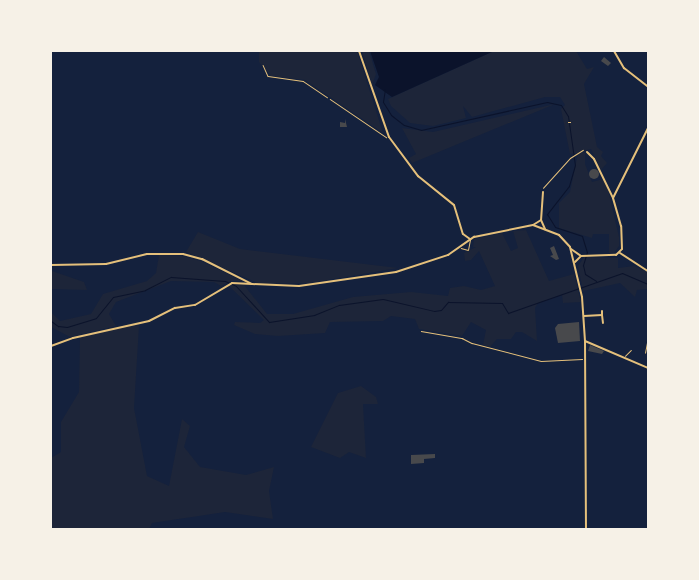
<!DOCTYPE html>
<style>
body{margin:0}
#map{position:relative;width:699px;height:580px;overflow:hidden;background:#14213d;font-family:Commissioner,sans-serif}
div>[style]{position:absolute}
.green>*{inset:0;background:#1d2539}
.water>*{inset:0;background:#0b132b}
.stream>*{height:1px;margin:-0.5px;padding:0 0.5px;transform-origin:0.5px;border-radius:0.5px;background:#0b132b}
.building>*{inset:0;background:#48494c}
.round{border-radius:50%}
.path>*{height:0.5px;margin:-0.25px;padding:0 0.25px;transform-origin:0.25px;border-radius:0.25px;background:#e5c07b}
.service>*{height:0.5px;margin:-0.25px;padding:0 0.25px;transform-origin:0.25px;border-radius:0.25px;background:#e5c07b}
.minor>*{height:2px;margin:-1px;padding:0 1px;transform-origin:1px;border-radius:1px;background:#e5c07b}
.tertiary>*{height:2px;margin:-1px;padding:0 1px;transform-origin:1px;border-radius:1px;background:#e5c07b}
span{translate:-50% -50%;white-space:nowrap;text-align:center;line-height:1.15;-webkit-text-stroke:4.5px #f6f1e7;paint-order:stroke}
.frame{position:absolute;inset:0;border:52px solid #f6f1e7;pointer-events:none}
</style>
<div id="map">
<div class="green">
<i style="clip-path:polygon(259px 51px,357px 51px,383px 133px,305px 80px,271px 76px,259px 62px)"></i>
<i style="clip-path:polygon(362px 51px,369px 51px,376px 74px,372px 85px)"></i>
<i style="clip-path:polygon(494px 51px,576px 51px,587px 69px,594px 67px,584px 84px,597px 147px,603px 152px,601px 156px,607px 163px,601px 170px,591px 149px,578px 152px,585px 153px,585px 164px,592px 182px,603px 179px,606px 181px,619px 237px,619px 246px,614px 253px,609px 253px,609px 234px,593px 234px,592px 238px,559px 228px,559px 203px,570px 192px,578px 153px,570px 154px,561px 109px,565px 105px,560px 97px,545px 97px,472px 117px,463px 106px,466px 118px,433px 126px,410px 123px,391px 106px,388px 99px)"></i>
<i style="clip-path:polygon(555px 104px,412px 163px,409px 158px,416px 154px,402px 128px,433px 132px)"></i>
<i style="clip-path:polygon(526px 230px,549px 281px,574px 274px,581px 302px,563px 303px,562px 295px,538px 303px,535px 308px,537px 341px,522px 332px,516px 332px,511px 339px,497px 339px,490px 347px,483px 345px,486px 330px,471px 322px,462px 336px,419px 329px,415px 319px,391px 316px,383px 321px,330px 322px,325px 333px,278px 336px,255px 334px,234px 325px,235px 322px,260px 323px,264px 320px,228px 285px,233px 284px,244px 285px,267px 314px,293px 314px,353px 297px,411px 292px,448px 296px,450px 288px,464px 286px,481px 290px,495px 286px,479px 251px,471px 260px,465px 261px,464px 253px,476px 247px,473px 247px,474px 239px,502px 233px,511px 251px,518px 248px,513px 231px)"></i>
<i style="clip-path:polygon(198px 232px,240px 249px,398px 268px,310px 283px,260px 284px,186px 252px)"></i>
<i style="clip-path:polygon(159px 255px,182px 256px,201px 261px,243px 281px,231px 281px,221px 286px,214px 282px,171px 281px,116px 302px,109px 314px,116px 326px,70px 337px,51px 327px,51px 312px,60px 321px,91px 314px,103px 294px,147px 281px,156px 273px)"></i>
<i style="clip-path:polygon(584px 257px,618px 258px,618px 268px,634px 266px,648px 272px,648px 289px,637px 290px,635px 297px,620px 283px,583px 291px,578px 266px)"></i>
<i style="clip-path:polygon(52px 271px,84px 282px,87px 290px,51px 289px)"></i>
<i style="clip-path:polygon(134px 325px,139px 326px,134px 408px,147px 476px,169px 486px,182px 419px,190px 426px,184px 447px,200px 467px,246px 475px,274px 467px,269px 491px,273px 519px,225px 512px,152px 523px,149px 529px,51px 529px,51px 458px,61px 452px,61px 422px,79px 392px,80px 337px)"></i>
<i style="clip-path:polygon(361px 386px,376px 397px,378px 404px,363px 404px,366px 458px,349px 452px,340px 458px,311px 447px,338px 393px)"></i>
</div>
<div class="water">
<i style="clip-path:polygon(370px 51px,494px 51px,392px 97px,375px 85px,379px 77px)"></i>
</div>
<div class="stream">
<i style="left:385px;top:89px;width:13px;rotate:99deg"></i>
<i style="left:383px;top:102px;width:15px;rotate:58deg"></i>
<i style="left:391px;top:115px;width:16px;rotate:38deg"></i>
<i style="left:404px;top:125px;width:18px;rotate:16deg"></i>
<i style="left:421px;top:130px;width:129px;rotate:-12.5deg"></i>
<i style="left:547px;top:102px;width:14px;rotate:12deg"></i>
<i style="left:561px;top:105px;width:13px;rotate:58deg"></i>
<i style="left:568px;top:116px;width:49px;rotate:81.9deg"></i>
<i style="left:575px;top:165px;width:22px;rotate:106deg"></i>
<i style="left:569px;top:186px;width:36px;rotate:128deg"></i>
<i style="left:547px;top:214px;width:15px;rotate:58deg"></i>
<i style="left:555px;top:227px;width:28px;rotate:18deg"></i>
<i style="left:582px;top:236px;width:17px;rotate:73deg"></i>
<i style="left:587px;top:252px;width:14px;rotate:107deg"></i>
<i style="left:583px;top:265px;width:9px;rotate:77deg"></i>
<i style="left:585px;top:274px;width:13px;rotate:32deg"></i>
<i style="left:51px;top:321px;width:9px;rotate:36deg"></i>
<i style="left:58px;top:326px;width:9px;rotate:6deg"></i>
<i style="left:67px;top:327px;width:30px;rotate:-17deg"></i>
<i style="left:96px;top:318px;width:27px;rotate:-51deg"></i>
<i style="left:113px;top:297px;width:33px;rotate:-12deg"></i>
<i style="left:145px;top:290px;width:29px;rotate:-27deg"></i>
<i style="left:171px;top:277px;width:54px;rotate:4.2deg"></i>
<i style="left:225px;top:281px;width:12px;rotate:24deg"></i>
<i style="left:236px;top:286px;width:49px;rotate:47.5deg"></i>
<i style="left:269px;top:322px;width:46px;rotate:-8.8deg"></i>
<i style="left:314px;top:315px;width:27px;rotate:-22deg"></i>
<i style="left:339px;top:305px;width:44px;rotate:-7.8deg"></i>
<i style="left:383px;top:299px;width:52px;rotate:13.2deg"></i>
<i style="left:434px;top:311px;width:7px;rotate:-8deg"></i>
<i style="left:441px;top:310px;width:11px;rotate:-49deg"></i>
<i style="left:448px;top:302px;width:54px;rotate:1.1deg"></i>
<i style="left:502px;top:303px;width:12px;rotate:59deg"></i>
<i style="left:508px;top:313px;width:121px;rotate:-19.3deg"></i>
<i style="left:622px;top:273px;width:28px;rotate:23deg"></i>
</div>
<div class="building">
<i style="clip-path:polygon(604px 57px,611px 63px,608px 66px,601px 61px)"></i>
<i style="clip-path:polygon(345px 119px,347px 127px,340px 127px,340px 122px,345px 123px)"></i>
<i class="round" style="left:589px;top:169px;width:10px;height:10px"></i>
<i style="clip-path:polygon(554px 246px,559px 259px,556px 260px,550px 256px,553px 255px,550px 248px)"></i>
<i style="clip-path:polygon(579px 322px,580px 341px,558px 343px,555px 328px,558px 324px)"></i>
<i style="clip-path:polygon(590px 345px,604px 351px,602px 354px,588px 351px)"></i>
<i style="clip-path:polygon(435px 454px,435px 458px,424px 459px,424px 463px,411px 464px,411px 455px)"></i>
</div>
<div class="path">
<i style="left:263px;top:65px;width:12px;rotate:66deg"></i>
<i style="left:268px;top:76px;width:35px;rotate:8deg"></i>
<i style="left:303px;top:81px;width:29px;rotate:34deg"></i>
<i style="left:568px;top:122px;width:3px"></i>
<i style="left:543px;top:188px;width:40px;rotate:-48deg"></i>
<i style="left:570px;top:158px;width:15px;rotate:-32deg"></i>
<i style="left:421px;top:331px;width:42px;rotate:9.7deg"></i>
<i style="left:462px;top:338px;width:11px;rotate:27deg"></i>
<i style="left:472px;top:343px;width:71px;rotate:14.6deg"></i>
<i style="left:541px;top:361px;width:41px;rotate:-2.8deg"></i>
<i style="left:645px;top:353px;width:15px;rotate:-79deg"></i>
</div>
<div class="service">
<i style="left:330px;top:99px;width:68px;rotate:34.2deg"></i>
<i style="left:461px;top:248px;width:7px;rotate:16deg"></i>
<i style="left:468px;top:250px;width:10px;rotate:-79deg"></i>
<i style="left:625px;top:356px;width:8px;rotate:-45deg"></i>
</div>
<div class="minor">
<i style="left:359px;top:51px;width:91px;rotate:70.8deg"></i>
<i style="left:389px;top:137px;width:49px;rotate:53.4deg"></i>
<i style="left:418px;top:176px;width:46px;rotate:38.9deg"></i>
<i style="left:454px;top:205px;width:30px;rotate:73deg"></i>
<i style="left:463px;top:234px;width:9px;rotate:36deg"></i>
<i style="left:614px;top:51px;width:20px;rotate:60deg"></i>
<i style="left:624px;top:68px;width:31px;rotate:38deg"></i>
<i style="left:587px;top:152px;width:10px;rotate:45deg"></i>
<i style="left:594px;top:159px;width:43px;rotate:64deg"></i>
<i style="left:543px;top:192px;width:28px;rotate:94deg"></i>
<i style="left:541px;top:220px;width:10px;rotate:66deg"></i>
<i style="left:533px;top:225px;width:9px;rotate:-32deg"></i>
<i style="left:620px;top:253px;width:33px;rotate:33deg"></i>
<i style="left:602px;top:315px;width:8px;rotate:83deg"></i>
<i style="left:584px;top:316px;width:18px;rotate:-3deg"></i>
<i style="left:602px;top:315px;width:4px;rotate:-90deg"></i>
<i style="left:585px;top:341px;width:188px;rotate:89.7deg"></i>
<i style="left:51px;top:346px;width:23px;rotate:-20deg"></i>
<i style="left:73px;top:338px;width:78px;rotate:-12.6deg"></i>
<i style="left:149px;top:321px;width:29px;rotate:-27deg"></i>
<i style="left:175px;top:308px;width:20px;rotate:-9deg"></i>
<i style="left:195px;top:305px;width:43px;rotate:-30.7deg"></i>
<i style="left:232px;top:283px;width:20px;rotate:3deg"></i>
</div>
<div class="tertiary">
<i style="left:571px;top:249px;width:12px;rotate:35deg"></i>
<i style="left:575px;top:262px;width:8px;rotate:-45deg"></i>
<i style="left:581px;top:256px;width:35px;rotate:-2deg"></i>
<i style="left:616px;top:255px;width:8px;rotate:-45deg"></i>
<i style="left:622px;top:249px;width:23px;rotate:-92deg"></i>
<i style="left:621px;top:226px;width:29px;rotate:-106deg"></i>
<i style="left:613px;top:198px;width:78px;rotate:-63.4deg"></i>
<i style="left:51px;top:265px;width:55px;rotate:-1deg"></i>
<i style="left:106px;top:264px;width:42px;rotate:-13.7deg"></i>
<i style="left:147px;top:254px;width:36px"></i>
<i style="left:183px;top:254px;width:20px;rotate:15deg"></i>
<i style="left:202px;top:259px;width:56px;rotate:26.6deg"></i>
<i style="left:252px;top:284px;width:47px;rotate:2.4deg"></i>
<i style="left:299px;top:286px;width:98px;rotate:-8.2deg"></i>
<i style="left:396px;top:272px;width:55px;rotate:-18.1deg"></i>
<i style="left:448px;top:255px;width:32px;rotate:-35deg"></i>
<i style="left:474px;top:237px;width:60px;rotate:-11.5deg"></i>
<i style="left:533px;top:225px;width:28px;rotate:21deg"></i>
<i style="left:559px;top:235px;width:16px;rotate:47deg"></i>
<i style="left:570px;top:247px;width:51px;rotate:76.5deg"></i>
<i style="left:582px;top:297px;width:44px;rotate:86.1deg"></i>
<i style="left:585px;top:341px;width:69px;rotate:23.2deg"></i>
</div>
<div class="frame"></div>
</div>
